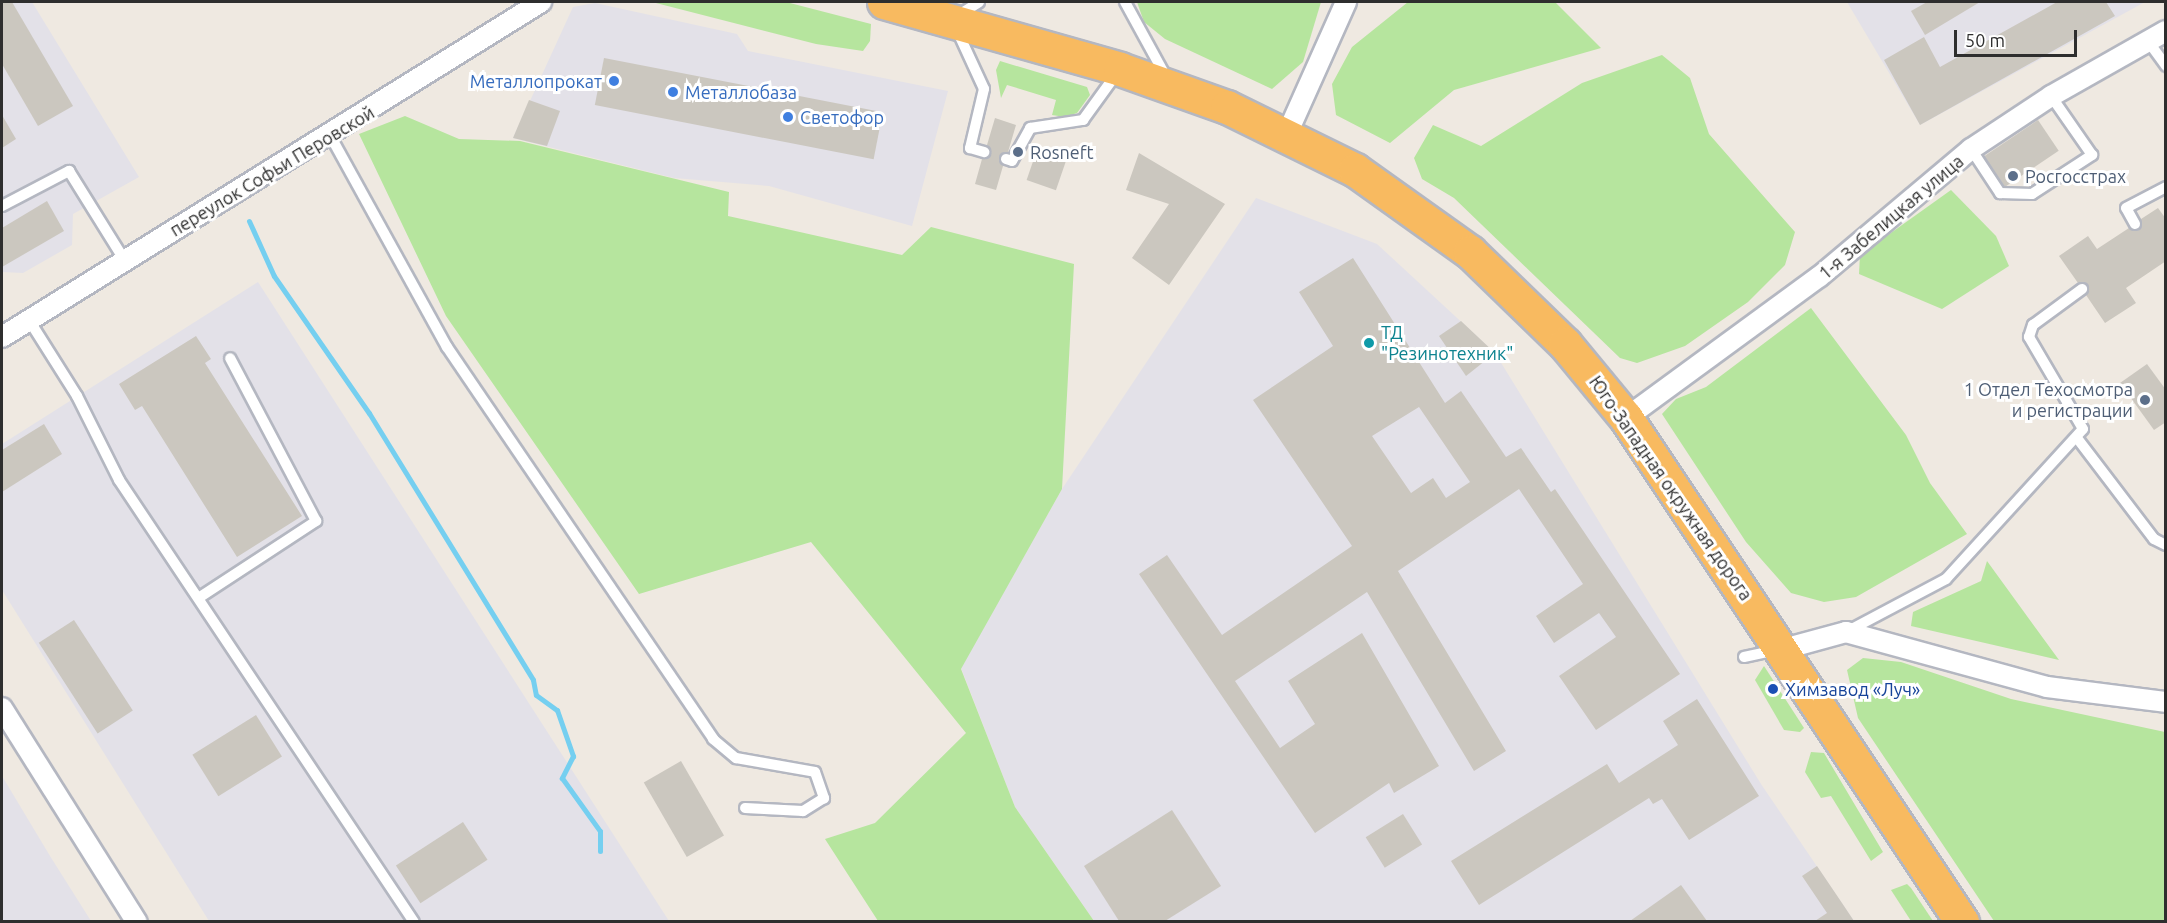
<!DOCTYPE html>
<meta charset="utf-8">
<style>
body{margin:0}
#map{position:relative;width:2167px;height:923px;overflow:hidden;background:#efe9e1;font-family:Ubuntu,sans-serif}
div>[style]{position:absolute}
.industrial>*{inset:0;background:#e3e1e8}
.green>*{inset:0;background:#b6e59e}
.stream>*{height:5px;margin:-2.5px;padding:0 2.5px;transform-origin:2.5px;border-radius:2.5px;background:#75cff0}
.building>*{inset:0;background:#cbc7bf;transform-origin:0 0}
.roads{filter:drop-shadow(2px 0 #b4b7c1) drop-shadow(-2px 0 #b4b7c1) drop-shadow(0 2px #b4b7c1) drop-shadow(0 -2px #b4b7c1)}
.service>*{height:10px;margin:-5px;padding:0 5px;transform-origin:5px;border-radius:5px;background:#fff}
.minor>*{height:20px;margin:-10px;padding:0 10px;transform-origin:10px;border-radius:10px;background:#fff}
.trunk>*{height:33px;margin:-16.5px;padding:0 16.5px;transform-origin:16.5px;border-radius:16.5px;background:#f8ba60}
.dots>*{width:16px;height:16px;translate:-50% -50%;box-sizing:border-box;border:3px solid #fff;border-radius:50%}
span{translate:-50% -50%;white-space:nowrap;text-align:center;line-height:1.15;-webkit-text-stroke:6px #fff;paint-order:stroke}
.shop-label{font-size:18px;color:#366cbe}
.right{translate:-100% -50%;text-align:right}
.left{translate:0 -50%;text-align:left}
.service-label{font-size:18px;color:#4e5e75}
.street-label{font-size:18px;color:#2e2e2e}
.culture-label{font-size:18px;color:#0d838f}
.transit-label{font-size:18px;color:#164399}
.frame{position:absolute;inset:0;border:3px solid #2e2e2e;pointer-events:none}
.scale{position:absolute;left:1954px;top:30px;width:123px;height:27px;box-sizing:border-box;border:3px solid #2e2e2e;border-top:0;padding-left:8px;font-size:18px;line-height:21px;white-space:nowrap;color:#2e2e2e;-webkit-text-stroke:4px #fff;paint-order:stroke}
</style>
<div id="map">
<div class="industrial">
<i style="clip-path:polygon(2px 2px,32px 2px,139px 177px,73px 214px,72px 245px,23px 273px,2px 272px)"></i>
<i style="clip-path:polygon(1847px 2px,2145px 2px,1920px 125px)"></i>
<i style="clip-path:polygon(595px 3px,737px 34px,748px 51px,948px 91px,912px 226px,769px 186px,674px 178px,513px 138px,573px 7px)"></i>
<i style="clip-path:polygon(1256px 198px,1377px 244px,1495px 353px,1761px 784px,1854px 921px,1094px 921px,1015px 807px,961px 668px,1062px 489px)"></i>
<i style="clip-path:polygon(258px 282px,669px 921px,209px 921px,2px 590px,2px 444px)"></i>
<i style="clip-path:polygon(2px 776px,50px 856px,91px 921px,2px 921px)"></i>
</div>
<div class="green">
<i style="clip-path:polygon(652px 2px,786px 2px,871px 24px,870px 41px,863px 51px,816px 44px)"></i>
<i style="clip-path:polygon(1137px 2px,1321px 2px,1303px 62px,1272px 89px,1165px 39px,1144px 22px)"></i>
<i style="clip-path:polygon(1408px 2px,1555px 2px,1601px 48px,1454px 90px,1390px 143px,1336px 115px,1332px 84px,1352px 47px)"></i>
<i style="clip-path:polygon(1662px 55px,1690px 78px,1709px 134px,1795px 232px,1785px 265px,1748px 302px,1685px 346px,1637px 363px,1620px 358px,1454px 198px,1422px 179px,1414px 158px,1433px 125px,1481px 146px,1582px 83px)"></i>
<i style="clip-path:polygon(1000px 61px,1087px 87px,1090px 95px,1077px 113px,1065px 117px,1052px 115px,1056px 100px,1007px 85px,1001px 98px,996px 70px)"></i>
<i style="clip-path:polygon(405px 116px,459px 139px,520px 141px,729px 192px,728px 216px,902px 255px,931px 227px,1074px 264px,1062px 489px,961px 669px,1015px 807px,1094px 921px,878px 921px,825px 839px,875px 823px,966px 733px,811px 542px,639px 594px,446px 316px,359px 134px)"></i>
<i style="clip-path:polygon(1951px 190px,1996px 236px,2009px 266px,1942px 309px,1859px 274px,1860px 255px)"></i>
<i style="clip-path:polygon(1811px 308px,1906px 435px,1930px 483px,1967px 534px,1856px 597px,1824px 602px,1791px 593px,1746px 542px,1662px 414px,1676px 399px,1706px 387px)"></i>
<i style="clip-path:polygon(1987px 561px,2059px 660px,1911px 626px,1913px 612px,1981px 581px)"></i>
<i style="clip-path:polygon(1863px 658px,1901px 662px,2011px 699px,2165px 732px,2165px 921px,1994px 921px,1858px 718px,1847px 670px)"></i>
<i style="clip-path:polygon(1764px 666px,1804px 728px,1800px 732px,1784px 730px,1755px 680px)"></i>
<i style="clip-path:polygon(1811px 752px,1824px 753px,1883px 852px,1871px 861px,1831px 796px,1821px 798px,1805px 772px)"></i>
<i style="clip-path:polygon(1907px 884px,1911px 888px,1933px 921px,1911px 921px,1891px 890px)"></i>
</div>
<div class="stream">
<i style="left:249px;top:221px;width:60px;rotate:65.6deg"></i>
<i style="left:274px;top:276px;width:167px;rotate:55.3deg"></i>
<i style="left:369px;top:413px;width:313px;rotate:58.4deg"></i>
<i style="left:533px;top:680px;width:15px;rotate:79deg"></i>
<i style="left:536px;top:695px;width:26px;rotate:36deg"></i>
<i style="left:557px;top:710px;width:49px;rotate:70.8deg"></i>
<i style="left:573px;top:756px;width:25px;rotate:117deg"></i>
<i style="left:562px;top:778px;width:65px;rotate:54.4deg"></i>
<i style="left:600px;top:831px;width:20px;rotate:90deg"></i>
</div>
<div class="building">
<i style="clip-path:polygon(2px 2px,12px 2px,73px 106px,38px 126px,2px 64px)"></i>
<i style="clip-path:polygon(1927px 2px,1980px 2px,1925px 35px,1911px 11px)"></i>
<i style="clip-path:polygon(2057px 2px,2106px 2px,2115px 16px,1920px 125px,1884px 60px,1924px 37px,1940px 67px)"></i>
<i style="left:604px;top:58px;width:284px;height:48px;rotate:11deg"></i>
<i style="clip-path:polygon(529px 100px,560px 111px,547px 146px,513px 138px)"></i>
<i style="clip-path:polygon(2px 115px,16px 139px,2px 148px)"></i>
<i style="clip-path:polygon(995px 118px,1016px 125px,1008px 152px,999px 157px,1003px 166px,996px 190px,975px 184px,982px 159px,991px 155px,987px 145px)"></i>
<i style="left:2038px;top:120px;width:37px;height:65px;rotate:56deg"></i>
<i style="left:1038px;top:147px;width:31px;height:35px;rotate:19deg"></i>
<i style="clip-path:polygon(1139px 153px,1225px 204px,1169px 285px,1132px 258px,1169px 204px,1126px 190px)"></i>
<i style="clip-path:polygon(47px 201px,64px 231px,2px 267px,2px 228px)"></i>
<i style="clip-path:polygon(2158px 208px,2166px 219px,2166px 261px,2126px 288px,2136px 303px,2105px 323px,2086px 295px,2088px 285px,2078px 283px,2059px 256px,2088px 236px,2097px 249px,2129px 228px,2138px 231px,2141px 219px)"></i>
<i style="clip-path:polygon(evenodd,1353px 258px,1445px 403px,1461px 391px,1506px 457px,1521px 448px,1551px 492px,1555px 489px,1680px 674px,1596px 730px,1559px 676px,1616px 637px,1599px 613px,1554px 643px,1536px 616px,1583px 584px,1519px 489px,1398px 571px,1506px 751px,1474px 771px,1367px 592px,1235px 681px,1280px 748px,1315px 724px,1288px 681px,1362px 633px,1439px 766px,1394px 793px,1389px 783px,1315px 833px,1139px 574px,1167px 555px,1222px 635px,1352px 546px,1253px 400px,1333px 346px,1299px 292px,1353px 258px,1419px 407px,1470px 482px,1446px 498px,1433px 478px,1411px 493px,1372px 436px,1419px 407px)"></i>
<i style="clip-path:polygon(1461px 321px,1495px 353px,1466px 376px,1439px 336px)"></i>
<i style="clip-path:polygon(196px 336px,211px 359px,205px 363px,302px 516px,237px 557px,142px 406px,135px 410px,119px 384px)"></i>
<i style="clip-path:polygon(2147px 364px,2166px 390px,2166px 422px,2154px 430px,2120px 383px)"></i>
<i style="clip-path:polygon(44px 424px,62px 454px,2px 492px,2px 450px)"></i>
<i style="left:74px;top:620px;width:108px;height:42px;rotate:57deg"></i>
<i style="clip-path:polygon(1697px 699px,1759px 796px,1689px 840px,1662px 799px,1653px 804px,1649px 798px,1479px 905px,1451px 861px,1607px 764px,1619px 783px,1678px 745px,1663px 721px)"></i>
<i style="left:256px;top:715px;width:49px;height:75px;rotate:58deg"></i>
<i style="left:681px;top:761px;width:86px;height:43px;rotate:60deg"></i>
<i style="clip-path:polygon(1172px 810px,1221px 886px,1165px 921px,1119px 921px,1084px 866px)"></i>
<i style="left:1403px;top:814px;width:36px;height:44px;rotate:58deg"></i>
<i style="left:463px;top:822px;width:45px;height:80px;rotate:57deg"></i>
<i style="clip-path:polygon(1817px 866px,1842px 903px,1854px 921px,1815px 921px,1827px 913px,1802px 876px)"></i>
<i style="clip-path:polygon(1681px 885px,1707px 921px,1630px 921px)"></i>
</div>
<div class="roads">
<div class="service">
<i style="left:1125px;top:2px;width:85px;rotate:61.3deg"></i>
<i style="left:957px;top:16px;width:26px;rotate:-32deg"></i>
<i style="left:956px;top:28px;width:67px;rotate:65.3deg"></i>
<i style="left:984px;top:89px;width:61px;rotate:103.3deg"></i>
<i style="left:970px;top:148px;width:15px;rotate:16deg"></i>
<i style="left:2148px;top:41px;width:31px;rotate:54deg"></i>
<i style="left:331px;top:137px;width:240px;rotate:61.1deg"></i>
<i style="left:447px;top:347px;width:474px;rotate:55.8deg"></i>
<i style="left:713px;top:739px;width:30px;rotate:40deg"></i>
<i style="left:736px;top:758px;width:80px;rotate:10deg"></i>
<i style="left:815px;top:772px;width:28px;rotate:71deg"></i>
<i style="left:824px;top:798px;width:25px;rotate:148deg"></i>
<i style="left:803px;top:811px;width:58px;rotate:-177deg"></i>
<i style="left:1971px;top:149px;width:53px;rotate:56.6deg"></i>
<i style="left:2000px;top:193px;width:32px;rotate:2deg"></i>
<i style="left:2032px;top:194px;width:72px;rotate:-33deg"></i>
<i style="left:2092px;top:155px;width:72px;rotate:-124.8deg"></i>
<i style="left:1006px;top:159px;width:6px;rotate:18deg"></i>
<i style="left:1012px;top:161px;width:38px;rotate:-61deg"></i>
<i style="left:1030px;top:128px;width:54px;rotate:-8.6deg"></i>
<i style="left:1083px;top:120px;width:58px;rotate:-54.1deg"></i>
<i style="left:2px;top:206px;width:76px;rotate:-27.6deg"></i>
<i style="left:69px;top:171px;width:106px;rotate:58.1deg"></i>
<i style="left:2135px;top:224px;width:18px;rotate:-119deg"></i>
<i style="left:2126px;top:208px;width:45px;rotate:-27.7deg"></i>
<i style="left:29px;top:320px;width:90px;rotate:57.7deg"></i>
<i style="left:77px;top:396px;width:94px;rotate:63.4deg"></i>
<i style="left:119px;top:480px;width:531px;rotate:56.28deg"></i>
<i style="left:2077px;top:438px;width:127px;rotate:52.7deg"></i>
<i style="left:2154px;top:539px;width:13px;rotate:27deg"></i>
<i style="left:200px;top:597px;width:139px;rotate:-33.2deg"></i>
<i style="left:316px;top:521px;width:184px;rotate:-117.8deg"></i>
<i style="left:1846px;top:632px;width:113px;rotate:-27.9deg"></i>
<i style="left:1946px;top:579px;width:203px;rotate:-47.6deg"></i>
<i style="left:2083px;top:429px;width:107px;rotate:-120.4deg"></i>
<i style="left:2029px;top:337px;width:13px;rotate:-72deg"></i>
<i style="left:2033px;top:325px;width:61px;rotate:-36.3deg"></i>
<i style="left:1744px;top:657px;width:34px;rotate:-12deg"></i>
</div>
<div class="minor">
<i style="left:1287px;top:134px;width:145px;rotate:-65.9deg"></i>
<i style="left:2px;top:337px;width:635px;rotate:-31.86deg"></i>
<i style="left:1626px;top:418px;width:239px;rotate:-36.2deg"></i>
<i style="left:1819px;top:277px;width:199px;rotate:-40.1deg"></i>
<i style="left:1971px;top:149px;width:96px;rotate:-33.5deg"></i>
<i style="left:2051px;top:96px;width:132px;rotate:-29.5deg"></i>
<i style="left:1780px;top:650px;width:68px;rotate:-15.3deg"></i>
<i style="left:1846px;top:632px;width:208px;rotate:15.3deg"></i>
<i style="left:2047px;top:687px;width:120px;rotate:7.2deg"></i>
<i style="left:2px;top:708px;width:253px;rotate:57.8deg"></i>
</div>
<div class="trunk">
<i style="left:884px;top:2px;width:245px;rotate:15.8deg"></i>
<i style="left:1120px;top:69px;width:114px;rotate:19.6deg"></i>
<i style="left:1227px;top:107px;width:143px;rotate:26.2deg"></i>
<i style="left:1355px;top:170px;width:141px;rotate:35.5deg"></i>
<i style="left:1470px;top:252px;width:132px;rotate:44.1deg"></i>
<i style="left:1565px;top:344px;width:96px;rotate:50.5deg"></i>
<i style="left:1626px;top:418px;width:606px;rotate:56.31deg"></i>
</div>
</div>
<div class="dots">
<i style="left:614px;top:81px;background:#3f7fe0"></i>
<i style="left:673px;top:92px;background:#3f7fe0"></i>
<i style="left:788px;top:117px;background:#3f7fe0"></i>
<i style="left:1018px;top:152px;background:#5c6f8a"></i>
<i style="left:2013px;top:176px;background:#5c6f8a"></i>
<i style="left:1369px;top:343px;background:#0f9aa8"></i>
<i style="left:2145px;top:400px;background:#5c6f8a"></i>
<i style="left:1773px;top:689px;background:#1a4fb4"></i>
</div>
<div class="shop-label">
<span class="right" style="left:602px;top:81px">Металлопрокат</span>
<span class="left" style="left:685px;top:92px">Металлобаза</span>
<span class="left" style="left:800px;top:117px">Светофор</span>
</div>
<div class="service-label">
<span class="left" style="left:1030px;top:152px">Rosneft</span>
<span class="left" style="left:2025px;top:176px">Росгосстрах</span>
<span class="right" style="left:2133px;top:400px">1 Отдел Техосмотра<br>и регистрации</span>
</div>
<div class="street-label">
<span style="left:272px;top:171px;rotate:-31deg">переулок Софьи Перовской</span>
<span style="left:1891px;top:217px;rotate:-40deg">1-я Забелицкая улица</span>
<span style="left:1671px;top:488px;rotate:55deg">Юго-Западная окружная дорога</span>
</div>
<div class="culture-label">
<span class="left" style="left:1381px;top:343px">ТД<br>"Резинотехник"</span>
</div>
<div class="transit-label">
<span class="left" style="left:1785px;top:689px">Химзавод «Луч»</span>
</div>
<div class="frame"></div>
<div class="scale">50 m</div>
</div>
